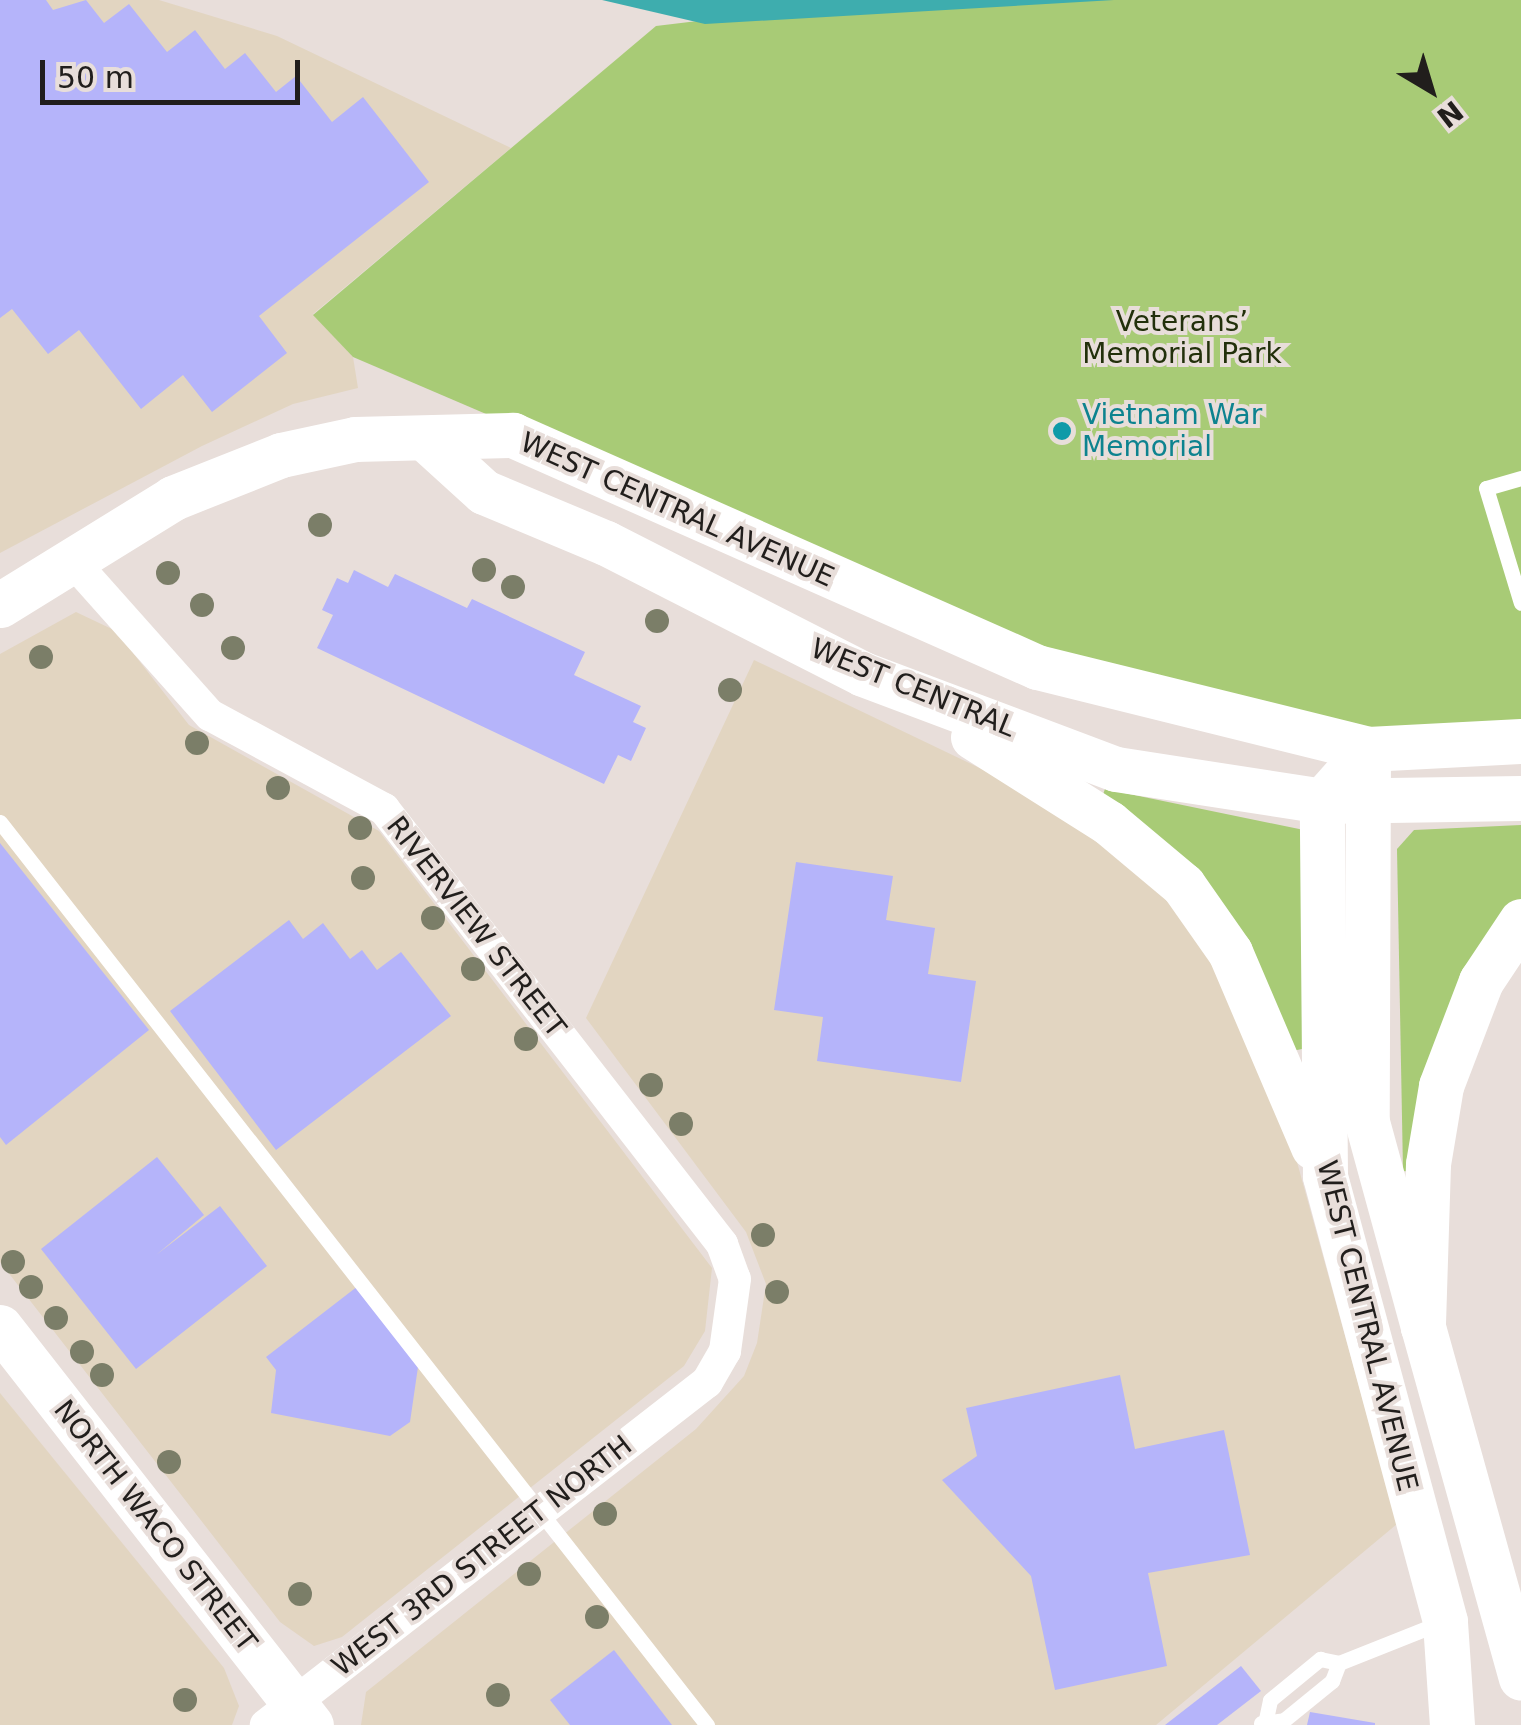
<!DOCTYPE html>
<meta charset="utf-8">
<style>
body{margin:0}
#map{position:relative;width:1521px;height:1725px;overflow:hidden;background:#e8deda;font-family:"DejaVu Sans",sans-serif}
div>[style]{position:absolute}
.commercial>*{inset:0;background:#e2d5c1}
.green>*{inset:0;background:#a8cb76}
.water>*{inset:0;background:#3eadae}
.building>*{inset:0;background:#b5b4fa}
.lane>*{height:15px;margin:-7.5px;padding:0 7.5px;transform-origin:7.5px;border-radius:7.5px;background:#fff}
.street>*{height:32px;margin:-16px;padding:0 16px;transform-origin:16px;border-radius:16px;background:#fff}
.secondary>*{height:45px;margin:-22.5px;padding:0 22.5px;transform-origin:22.5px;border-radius:22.5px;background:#fff}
.trees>*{width:24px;height:24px;margin:-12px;border-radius:50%;background:#7b7e68}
.dots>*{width:28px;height:28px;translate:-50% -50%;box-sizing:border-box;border:5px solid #e8deda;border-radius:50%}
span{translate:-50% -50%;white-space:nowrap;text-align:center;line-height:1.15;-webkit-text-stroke:8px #e8deda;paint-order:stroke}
.park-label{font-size:28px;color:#22300b}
.culture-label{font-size:28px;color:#0d838f}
.left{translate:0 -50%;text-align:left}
.street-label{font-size:28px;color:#211e1c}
.north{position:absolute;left:1381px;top:40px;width:100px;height:100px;-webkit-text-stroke:8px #e8deda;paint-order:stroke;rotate:142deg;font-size:28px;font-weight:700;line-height:40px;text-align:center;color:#211e1c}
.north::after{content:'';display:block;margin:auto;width:35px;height:45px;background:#211e1c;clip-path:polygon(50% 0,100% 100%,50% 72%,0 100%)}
.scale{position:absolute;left:40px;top:60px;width:260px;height:45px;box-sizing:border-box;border:5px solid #211e1c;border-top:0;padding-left:12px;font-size:30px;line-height:35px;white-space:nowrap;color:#211e1c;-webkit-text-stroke:8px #e8deda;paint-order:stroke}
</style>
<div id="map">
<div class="commercial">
<i style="clip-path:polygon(0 0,159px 0,277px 36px,511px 148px,313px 314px,353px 357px,358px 388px,293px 404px,202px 446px,0 553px)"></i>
<i style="clip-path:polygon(76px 612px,116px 631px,189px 725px,379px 831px,712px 1268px,705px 1331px,684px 1366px,342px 1637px,314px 1646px,280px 1622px,0 1262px,0 654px)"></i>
<i style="clip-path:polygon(754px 660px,1036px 795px,1157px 887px,1223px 974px,1297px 1162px,1397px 1524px,1156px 1725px,361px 1725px,366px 1692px,696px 1429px,744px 1376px,757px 1343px,766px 1284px,746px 1232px,586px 1018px)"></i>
<i style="clip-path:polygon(0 1393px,224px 1668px,239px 1706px,232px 1725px,0 1725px)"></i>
</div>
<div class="green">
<i style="clip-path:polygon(870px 0,1521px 0,1521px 721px,1353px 731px,1162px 686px,982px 626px,353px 357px,313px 315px,656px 26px)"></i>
<i style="clip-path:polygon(1105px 789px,1304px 830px,1302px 1049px,1287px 1052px,1101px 800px)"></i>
<i style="clip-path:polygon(1521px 825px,1521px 902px,1414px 1172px,1403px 1171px,1397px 849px,1414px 830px)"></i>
</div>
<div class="water">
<i style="clip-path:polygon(602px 0,1114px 0,705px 24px)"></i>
</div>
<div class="building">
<i style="clip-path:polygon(0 0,46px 0,53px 10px,86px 0,104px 23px,129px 4px,167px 52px,195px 30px,225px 69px,245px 53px,276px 92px,296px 76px,332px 122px,363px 97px,429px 182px,259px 316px,287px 353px,212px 412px,183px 375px,141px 409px,79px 330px,48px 354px,12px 309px,0 318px)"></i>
<i style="clip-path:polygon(354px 570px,388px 587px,395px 574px,467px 608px,472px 599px,585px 652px,574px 675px,641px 706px,633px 722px,646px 728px,631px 761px,618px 755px,604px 784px,317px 648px,333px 615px,322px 610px,337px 578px,348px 583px)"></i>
<i style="clip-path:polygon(0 843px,149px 1030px,6px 1145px,0 1137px)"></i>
<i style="clip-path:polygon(796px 862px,893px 876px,886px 920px,935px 928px,928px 974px,976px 981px,961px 1082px,817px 1061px,823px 1017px,774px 1010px)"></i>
<i style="clip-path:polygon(289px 920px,303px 939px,323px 923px,350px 959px,362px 950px,377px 970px,401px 952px,451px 1016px,276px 1150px,170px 1011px)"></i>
<i style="clip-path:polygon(157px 1157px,204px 1215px,156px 1255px,220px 1206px,267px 1266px,136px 1369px,41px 1249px)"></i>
<i style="clip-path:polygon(358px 1286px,418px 1367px,410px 1422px,390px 1436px,271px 1413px,276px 1370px,266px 1357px)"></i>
<i style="clip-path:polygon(1120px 1375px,1135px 1449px,1224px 1430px,1250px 1555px,1148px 1573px,1167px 1666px,1055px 1690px,1031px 1576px,942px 1480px,977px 1456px,966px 1408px)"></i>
<i style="clip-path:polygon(614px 1650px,672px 1725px,570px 1725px,550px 1700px)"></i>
<i style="clip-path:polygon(1241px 1666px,1261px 1691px,1217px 1725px,1165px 1725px)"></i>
<i style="clip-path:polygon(1310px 1712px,1375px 1723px,1375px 1725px,1307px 1725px)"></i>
</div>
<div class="lane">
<i style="left:1521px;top:478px;width:36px;rotate:164deg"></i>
<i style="left:1486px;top:488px;width:120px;rotate:73.1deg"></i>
<i style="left:0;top:822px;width:1147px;rotate:51.94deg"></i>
<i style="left:1266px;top:1719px;width:19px;rotate:-78deg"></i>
<i style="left:1270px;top:1700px;width:65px;rotate:-39.4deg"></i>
<i style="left:1320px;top:1659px;width:19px;rotate:12deg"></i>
<i style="left:1339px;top:1663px;width:111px;rotate:-21.7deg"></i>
<i style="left:1261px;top:1723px;width:23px;rotate:-7deg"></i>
<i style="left:1284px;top:1720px;width:62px;rotate:-39.1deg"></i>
<i style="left:1332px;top:1681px;width:19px;rotate:-69deg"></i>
</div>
<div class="street">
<i style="left:69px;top:557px;width:212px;rotate:48.3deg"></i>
<i style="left:210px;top:715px;width:198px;rotate:28.4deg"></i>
<i style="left:384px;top:809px;width:551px;rotate:52.15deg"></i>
<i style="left:722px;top:1244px;width:37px;rotate:70deg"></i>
<i style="left:735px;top:1279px;width:73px;rotate:97.9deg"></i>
<i style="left:725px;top:1351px;width:36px;rotate:120deg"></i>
<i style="left:707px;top:1382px;width:559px;rotate:142.13deg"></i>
</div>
<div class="secondary">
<i style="left:429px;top:442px;width:74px;rotate:42.3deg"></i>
<i style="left:484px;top:492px;width:132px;rotate:22.7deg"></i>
<i style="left:606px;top:543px;width:288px;rotate:27deg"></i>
<i style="left:863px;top:674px;width:270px;rotate:20.6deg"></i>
<i style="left:1116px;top:769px;width:208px;rotate:8.8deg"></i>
<i style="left:1322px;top:801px;width:199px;rotate:-0.9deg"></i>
<i style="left:0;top:605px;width:203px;rotate:-31.7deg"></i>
<i style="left:173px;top:498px;width:116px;rotate:-21.7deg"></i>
<i style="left:281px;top:455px;width:76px;rotate:-12.2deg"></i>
<i style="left:355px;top:439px;width:158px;rotate:-1.5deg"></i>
<i style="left:513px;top:435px;width:573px;rotate:23.88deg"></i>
<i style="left:1037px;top:667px;width:341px;rotate:13.9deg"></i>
<i style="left:1368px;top:749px;width:373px;rotate:90.2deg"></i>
<i style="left:1367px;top:1122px;width:213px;rotate:74.7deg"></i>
<i style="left:973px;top:737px;width:161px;rotate:32.3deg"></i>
<i style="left:1109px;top:823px;width:97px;rotate:40deg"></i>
<i style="left:1183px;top:885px;width:82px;rotate:55deg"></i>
<i style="left:1230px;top:952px;width:212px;rotate:66.9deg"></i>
<i style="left:1521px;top:921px;width:72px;rotate:123.7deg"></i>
<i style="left:1481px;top:981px;width:112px;rotate:110.9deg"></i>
<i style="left:1441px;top:1086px;width:79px;rotate:99.5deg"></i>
<i style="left:1428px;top:1164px;width:163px;rotate:91.8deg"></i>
<i style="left:1423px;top:1327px;width:364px;rotate:74.4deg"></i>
<i style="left:0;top:1327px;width:505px;rotate:52deg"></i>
<i style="left:1452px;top:1725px;width:104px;rotate:-93.9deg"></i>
<i style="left:1445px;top:1621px;width:461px;rotate:-105.1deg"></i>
<i style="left:1325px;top:1176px;width:375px;rotate:-90.5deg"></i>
<i style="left:1322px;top:801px;width:69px;rotate:-48.5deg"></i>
<i style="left:1368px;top:749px;width:153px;rotate:-3deg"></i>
</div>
<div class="trees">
<i style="left:320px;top:525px"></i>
<i style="left:484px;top:570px"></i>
<i style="left:168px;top:573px"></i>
<i style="left:513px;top:587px"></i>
<i style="left:202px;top:605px"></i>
<i style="left:657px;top:621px"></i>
<i style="left:233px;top:648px"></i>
<i style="left:41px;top:657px"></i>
<i style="left:730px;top:690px"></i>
<i style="left:197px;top:743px"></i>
<i style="left:278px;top:788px"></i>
<i style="left:360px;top:828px"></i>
<i style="left:363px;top:878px"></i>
<i style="left:433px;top:918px"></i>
<i style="left:473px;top:969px"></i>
<i style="left:526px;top:1039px"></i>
<i style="left:651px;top:1085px"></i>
<i style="left:681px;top:1124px"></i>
<i style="left:763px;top:1235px"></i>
<i style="left:13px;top:1262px"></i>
<i style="left:31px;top:1287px"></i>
<i style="left:777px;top:1292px"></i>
<i style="left:56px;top:1318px"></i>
<i style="left:82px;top:1352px"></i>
<i style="left:102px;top:1375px"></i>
<i style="left:169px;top:1462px"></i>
<i style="left:605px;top:1514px"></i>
<i style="left:529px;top:1574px"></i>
<i style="left:300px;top:1594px"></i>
<i style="left:597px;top:1617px"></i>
<i style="left:498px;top:1695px"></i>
<i style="left:185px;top:1700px"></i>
</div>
<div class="dots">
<i style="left:1062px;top:431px;background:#0f9aa8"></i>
</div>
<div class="park-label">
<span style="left:1182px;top:338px">Veterans’<br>Memorial Park</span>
</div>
<div class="culture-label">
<span class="left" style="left:1082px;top:431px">Vietnam War<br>Memorial</span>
</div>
<div class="street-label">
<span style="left:677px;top:510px;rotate:24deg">WEST CENTRAL AVENUE</span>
<span style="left:913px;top:688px;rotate:22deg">WEST CENTRAL</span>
<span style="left:476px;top:927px;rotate:52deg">RIVERVIEW STREET</span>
<span style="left:1367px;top:1326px;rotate:76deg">WEST CENTRAL AVENUE</span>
<span style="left:155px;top:1526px;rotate:52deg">NORTH WACO STREET</span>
<span style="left:482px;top:1556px;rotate:-38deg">WEST 3RD STREET NORTH</span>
</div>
<div class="north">N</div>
<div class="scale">50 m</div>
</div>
